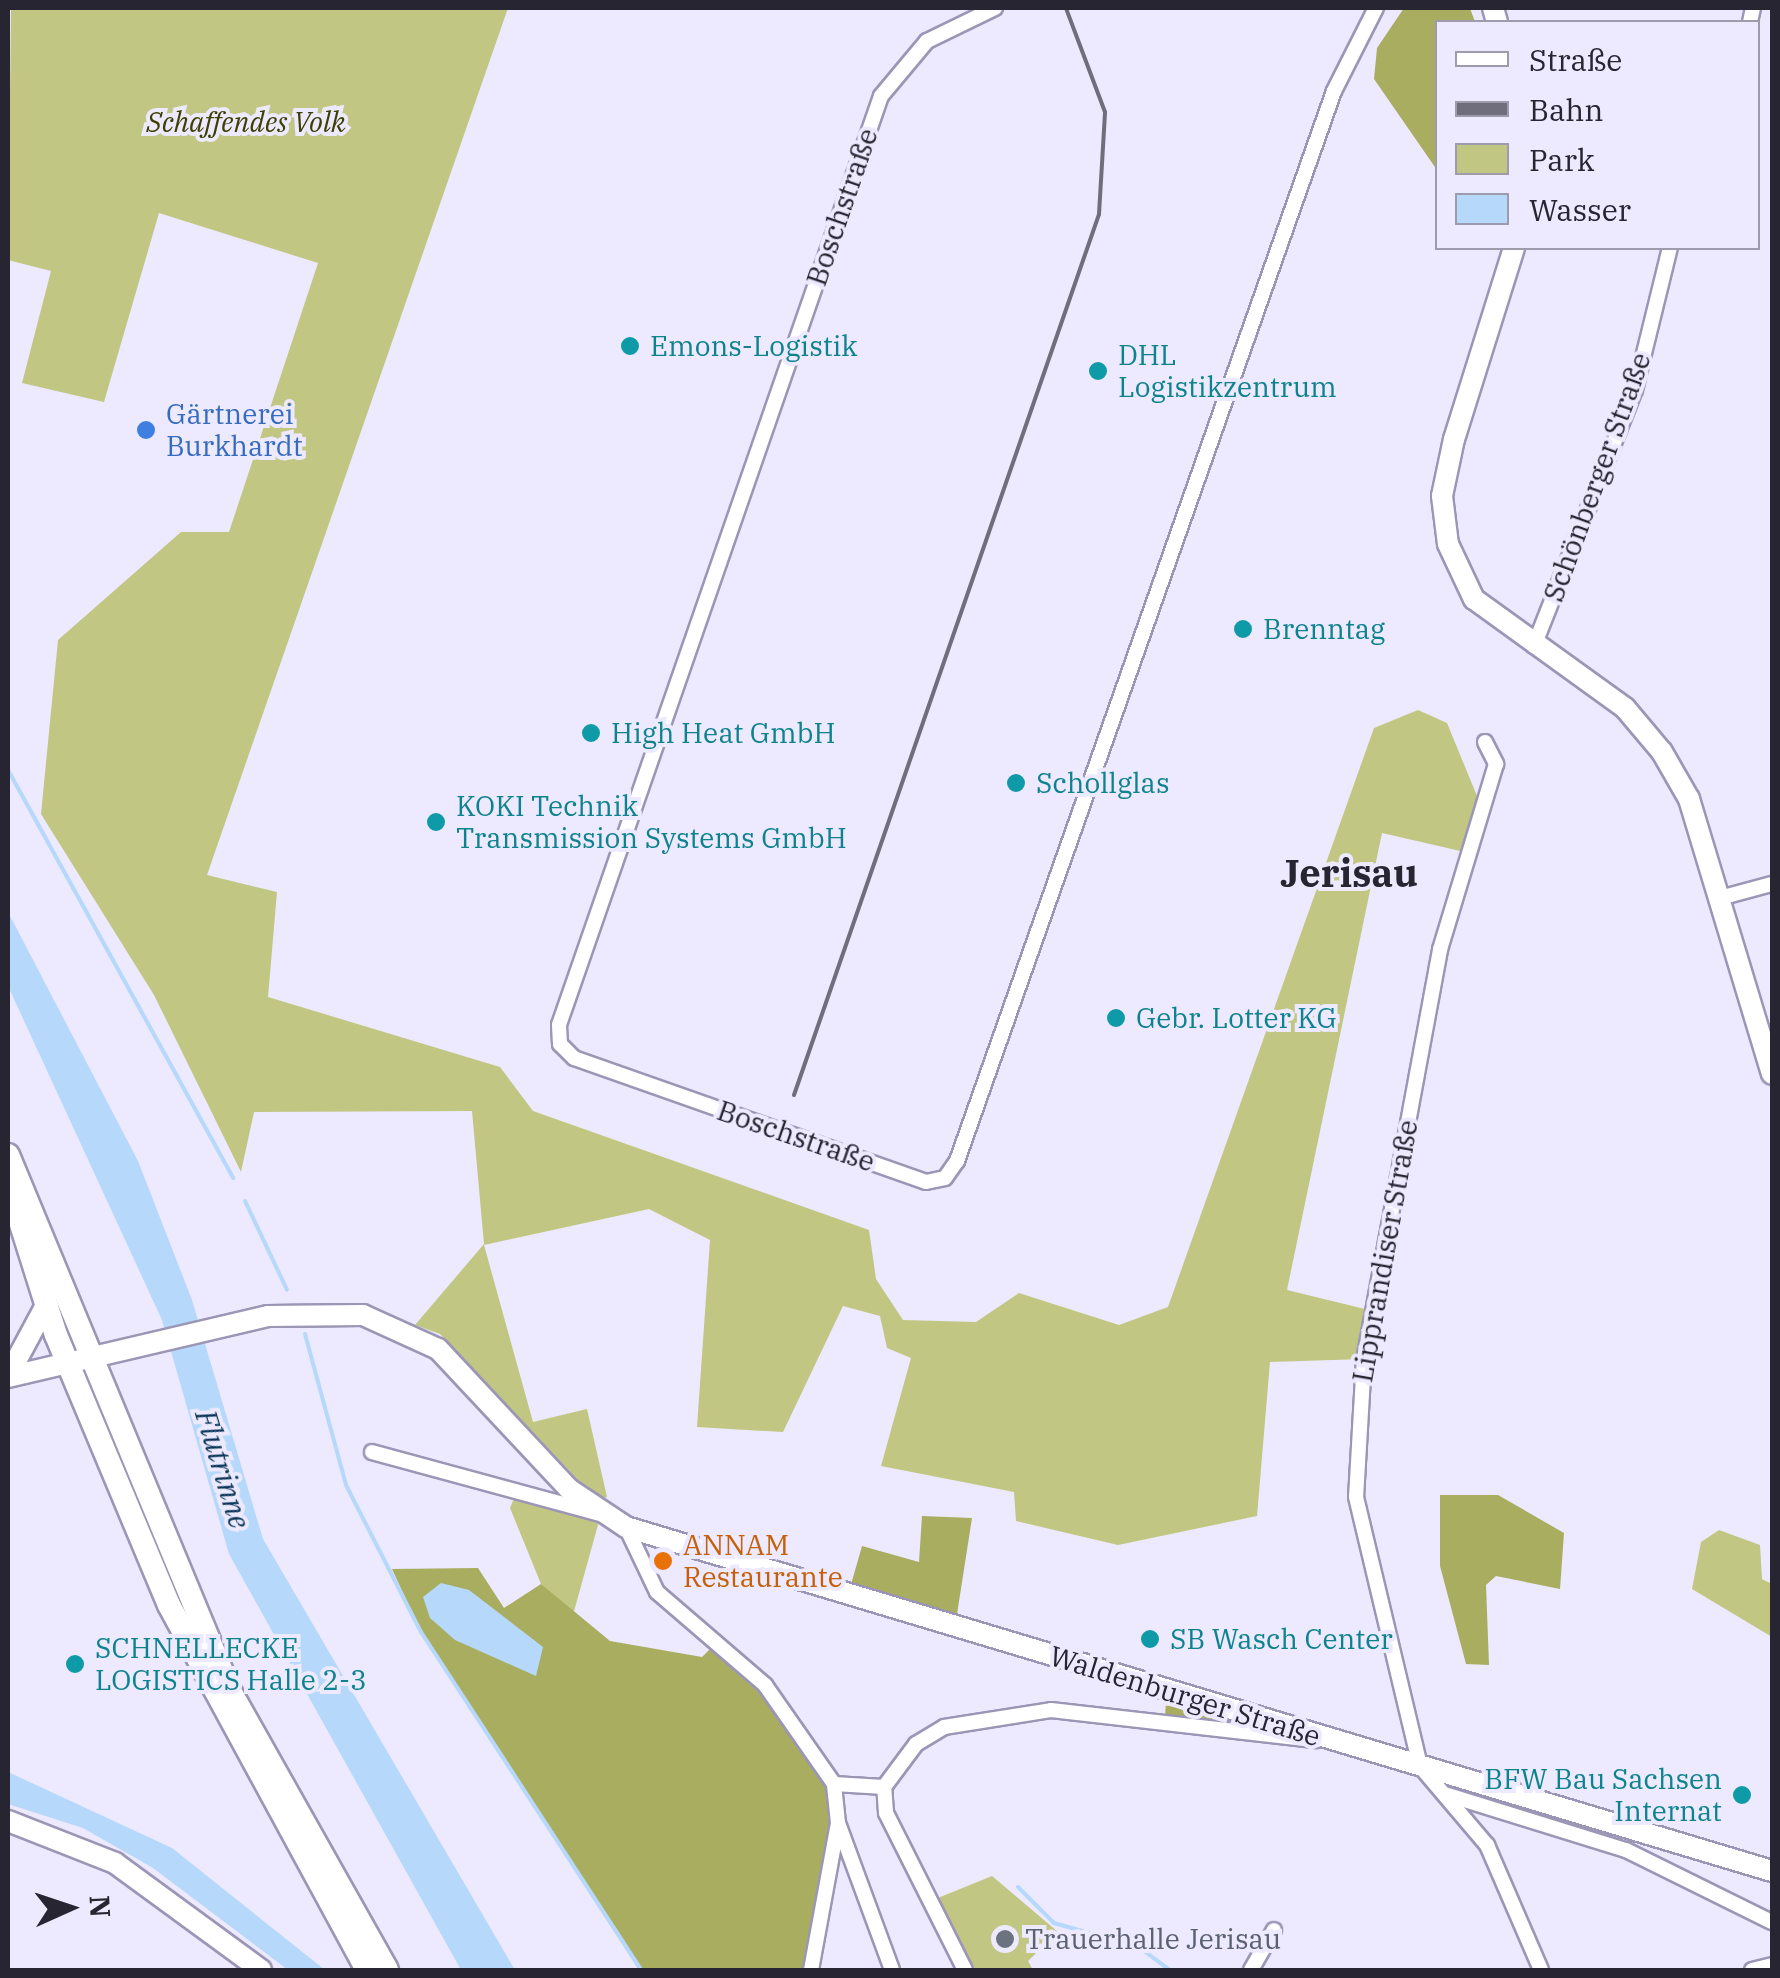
<!DOCTYPE html>
<meta charset="utf-8">
<style>
body{margin:0}
#map{position:relative;width:1780px;height:1978px;overflow:hidden;background:#ede9fe;font-family:"IBM Plex Serif",serif}
div>[style]{position:absolute}
.green>*{inset:0;background:#c1c782}
.forest>*{inset:0;background:#a8ad60}
.water>*{inset:0;background:#b6d8fb}
.stream>*{height:4px;margin:-2px;padding:0 2px;transform-origin:2px;border-radius:2px;background:#b6d8fb}
.roads{filter:drop-shadow(2px 0 #9c96b6) drop-shadow(-2px 0 #9c96b6) drop-shadow(0 2px #9c96b6) drop-shadow(0 -2px #9c96b6)}
.street>*{height:14px;margin:-7px;padding:0 7px;transform-origin:7px;border-radius:7px;background:#fff}
.secondary>*{height:20px;margin:-10px;padding:0 10px;transform-origin:10px;border-radius:10px;background:#fff}
.primary>*{height:22px;margin:-11px;padding:0 11px;transform-origin:11px;border-radius:11px;background:#fff}
.rail>*{height:4px;margin:-2px;padding:0 2px;transform-origin:2px;border-radius:2px;background:#706d7d}
.dots>*{width:28px;height:28px;translate:-50% -50%;box-sizing:border-box;border:5px solid #ede9fe;border-radius:50%}
span{translate:-50% -50%;white-space:nowrap;text-align:center;line-height:1.15;-webkit-text-stroke:8px #ede9fe;paint-order:stroke}
.park-label{font-size:28px;color:#3e4001;font-style:italic}
.street-label{font-size:28px;color:#272531}
.culture-label{font-size:28px;color:#0d838f}
.left{translate:0 -50%;text-align:left}
.right{translate:-100% -50%;text-align:right}
.shop-label{font-size:28px;color:#366cbe}
.food-label{font-size:28px;color:#c56008}
.worship-label{font-size:28px;color:#5b616d}
.water-label{font-size:30px;color:#093558;font-style:italic}
.district-label{font-size:38px;color:#272531;font-weight:700}
.frame{position:absolute;inset:0;border:10px solid #272531;pointer-events:none}
.legend{position:absolute;left:1435px;top:20px;width:325px;height:230px;box-sizing:border-box;background:#ede9fe;border:2px solid #9e9bac;margin:0;padding:12px 18px;list-style:none;font-size:30px;color:#272531}
.legend li{display:flex;align-items:center;gap:20px;height:50px}
.legend b{width:50px;border:2px solid #9e9bac}
.north{position:absolute;left:20px;top:1858px;width:100px;height:100px;-webkit-text-stroke:8px #ede9fe;paint-order:stroke;rotate:87deg;font-size:28px;font-weight:700;line-height:40px;text-align:center;color:#272531}
.north::after{content:'';display:block;margin:auto;width:35px;height:45px;background:#272531;clip-path:polygon(50% 0,100% 100%,50% 72%,0 100%)}
</style>
<div id="map">
<div class="green">
<i style="clip-path:polygon(11px 8px,508px 8px,207px 875px,277px 892px,268px 997px,500px 1067px,533px 1111px,869px 1230px,876px 1279px,903px 1320px,976px 1322px,1019px 1293px,1119px 1325px,1168px 1307px,1374px 728px,1418px 710px,1447px 723px,1477px 796px,1469px 853px,1382px 833px,1287px 1290px,1373px 1311px,1364px 1359px,1270px 1362px,1257px 1516px,1118px 1545px,1016px 1521px,1014px 1492px,881px 1466px,911px 1358px,887px 1348px,880px 1316px,843px 1306px,783px 1432px,697px 1427px,710px 1240px,649px 1209px,484px 1245px,533px 1422px,587px 1409px,607px 1497px,597px 1500px,440px 1334px,415px 1325px,484px 1244px,472px 1111px,254px 1112px,241px 1172px,154px 995px,41px 814px,58px 640px,181px 532px,229px 532px,318px 263px,159px 213px,104px 402px,22px 383px,51px 271px,8px 260px)"></i>
<i style="clip-path:polygon(515px 1496px,601px 1514px,573px 1615px,541px 1584px,510px 1508px)"></i>
<i style="clip-path:polygon(1719px 1530px,1760px 1545px,1762px 1579px,1772px 1584px,1772px 1637px,1692px 1589px,1701px 1542px)"></i>
<i style="clip-path:polygon(992px 1876px,1058px 1932px,1028px 1961px,1033px 1970px,965px 1970px,928px 1902px)"></i>
</div>
<div class="forest">
<i style="clip-path:polygon(1404px 8px,1470px 8px,1475px 22px,1438px 22px,1437px 170px,1374px 79px,1377px 48px)"></i>
<i style="clip-path:polygon(1440px 1495px,1498px 1495px,1564px 1533px,1560px 1589px,1496px 1576px,1486px 1585px,1489px 1665px,1466px 1664px,1440px 1566px)"></i>
<i style="clip-path:polygon(922px 1516px,972px 1518px,955px 1627px,848px 1595px,862px 1546px,919px 1562px)"></i>
<i style="clip-path:polygon(478px 1568px,504px 1608px,541px 1584px,610px 1641px,702px 1657px,716px 1643px,745px 1666px,834px 1784px,838px 1823px,811px 1970px,639px 1970px,421px 1632px,392px 1569px)"></i>
<i style="clip-path:polygon(1166px 1699px,1247px 1722px,1165px 1718px)"></i>
</div>
<div class="water">
<i style="clip-path:polygon(8px 912px,138px 1161px,192px 1300px,263px 1539px,515px 1970px,461px 1970px,229px 1554px,162px 1320px,8px 986px)"></i>
<i style="clip-path:polygon(441px 1583px,469px 1590px,543px 1647px,536px 1676px,455px 1640px,430px 1618px,423px 1597px)"></i>
<i style="clip-path:polygon(8px 1772px,172px 1848px,325px 1970px,288px 1970px,153px 1868px,83px 1828px,8px 1804px)"></i>
</div>
<div class="stream">
<i style="left:8px;top:770px;width:466px;rotate:61.1deg"></i>
<i style="left:245px;top:1201px;width:98px;rotate:64.7deg"></i>
<i style="left:305px;top:1334px;width:156px;rotate:74.8deg"></i>
<i style="left:346px;top:1485px;width:165px;rotate:63deg"></i>
<i style="left:421px;top:1632px;width:403px;rotate:56.9deg"></i>
<i style="left:1018px;top:1887px;width:51px;rotate:45deg"></i>
<i style="left:1054px;top:1923px;width:88px;rotate:15.8deg"></i>
<i style="left:1139px;top:1947px;width:39px;rotate:37deg"></i>
</div>
<div class="roads">
<div class="street">
<i style="left:995px;top:8px;width:76px;rotate:154.1deg"></i>
<i style="left:927px;top:41px;width:72px;rotate:129.9deg"></i>
<i style="left:881px;top:96px;width:983px;rotate:109.12deg"></i>
<i style="left:559px;top:1025px;width:19px;rotate:87deg"></i>
<i style="left:560px;top:1044px;width:20px;rotate:45deg"></i>
<i style="left:574px;top:1058px;width:373px;rotate:19.4deg"></i>
<i style="left:926px;top:1182px;width:19px;rotate:-12deg"></i>
<i style="left:945px;top:1178px;width:21px;rotate:-55deg"></i>
<i style="left:957px;top:1161px;width:1134px;rotate:-70.59deg"></i>
<i style="left:1334px;top:91px;width:93px;rotate:-63.2deg"></i>
<i style="left:1750px;top:22px;width:14px;rotate:-78deg"></i>
<i style="left:1534px;top:646px;width:275px;rotate:-68.5deg"></i>
<i style="left:1635px;top:390px;width:146px;rotate:-76.2deg"></i>
<i style="left:1485px;top:742px;width:25px;rotate:63deg"></i>
<i style="left:1496px;top:764px;width:194px;rotate:106.8deg"></i>
<i style="left:1440px;top:950px;width:416px;rotate:100.5deg"></i>
<i style="left:1364px;top:1359px;width:138px;rotate:93.3deg"></i>
<i style="left:1356px;top:1497px;width:277px;rotate:76.6deg"></i>
<i style="left:1420px;top:1766px;width:104px;rotate:49.7deg"></i>
<i style="left:1487px;top:1845px;width:136px;rotate:66.6deg"></i>
<i style="left:1720px;top:898px;width:54px;rotate:-15.1deg"></i>
<i style="left:372px;top:1452px;width:236px;rotate:15.2deg"></i>
<i style="left:626px;top:1527px;width:72px;rotate:64.5deg"></i>
<i style="left:657px;top:1592px;width:143px;rotate:40.7deg"></i>
<i style="left:765px;top:1685px;width:121px;rotate:55.1deg"></i>
<i style="left:834px;top:1784px;width:50px;rotate:3.4deg"></i>
<i style="left:1448px;top:1795px;width:186px;rotate:17.2deg"></i>
<i style="left:1626px;top:1850px;width:163px;rotate:26.3deg"></i>
<i style="left:838px;top:1823px;width:157px;rotate:69.8deg"></i>
<i style="left:811px;top:1970px;width:149px;rotate:-79.6deg"></i>
<i style="left:838px;top:1823px;width:39px;rotate:-96deg"></i>
<i style="left:965px;top:1970px;width:176px;rotate:-116.7deg"></i>
<i style="left:886px;top:1813px;width:26px;rotate:-94deg"></i>
<i style="left:884px;top:1787px;width:54px;rotate:-53.3deg"></i>
<i style="left:916px;top:1744px;width:33px;rotate:-31deg"></i>
<i style="left:944px;top:1727px;width:108px;rotate:-9deg"></i>
<i style="left:1051px;top:1710px;width:267px;rotate:6.5deg"></i>
<i style="left:1251px;top:1970px;width:46px;rotate:-60.1deg"></i>
<i style="left:1752px;top:1970px;width:21px;rotate:-14deg"></i>
</div>
<div class="secondary">
<i style="left:1493px;top:8px;width:15px;rotate:74deg"></i>
<i style="left:1514px;top:248px;width:200px;rotate:107.4deg"></i>
<i style="left:1454px;top:439px;width:58px;rotate:101.9deg"></i>
<i style="left:1442px;top:496px;width:48px;rotate:82.9deg"></i>
<i style="left:1448px;top:544px;width:61px;rotate:64.7deg"></i>
<i style="left:1474px;top:599px;width:186px;rotate:35.8deg"></i>
<i style="left:1625px;top:708px;width:57px;rotate:49.9deg"></i>
<i style="left:1662px;top:752px;width:54px;rotate:60.1deg"></i>
<i style="left:1689px;top:799px;width:287px;rotate:73.2deg"></i>
<i style="left:8px;top:1376px;width:81px;rotate:-61.8deg"></i>
<i style="left:8px;top:1377px;width:267px;rotate:-13.2deg"></i>
<i style="left:268px;top:1316px;width:95px;rotate:-0.6deg"></i>
<i style="left:363px;top:1315px;width:82px;rotate:24.4deg"></i>
<i style="left:438px;top:1349px;width:192px;rotate:46.9deg"></i>
<i style="left:569px;top:1489px;width:69px;rotate:33.7deg"></i>
<i style="left:626px;top:1527px;width:1197px;rotate:16.71deg"></i>
<i style="left:8px;top:1821px;width:115px;rotate:21.4deg"></i>
<i style="left:115px;top:1863px;width:181px;rotate:36.2deg"></i>
</div>
<div class="primary">
<i style="left:8px;top:1155px;width:580px;rotate:67.5deg"></i>
<i style="left:230px;top:1691px;width:320px;rotate:60.6deg"></i>
<i style="left:8px;top:1183px;width:159px;rotate:72.5deg"></i>
<i style="left:56px;top:1335px;width:293px;rotate:67.3deg"></i>
<i style="left:169px;top:1605px;width:415px;rotate:61.5deg"></i>
</div>
</div>
<div class="rail">
<i style="left:794px;top:1095px;width:932px;rotate:-70.9deg"></i>
<i style="left:1099px;top:214px;width:102px;rotate:-86.6deg"></i>
<i style="left:1105px;top:112px;width:111px;rotate:-110.6deg"></i>
</div>
<div class="dots">
<i style="left:630px;top:346px;background:#0f9aa8"></i>
<i style="left:1098px;top:371px;background:#0f9aa8"></i>
<i style="left:146px;top:430px;background:#3f7fe0"></i>
<i style="left:1243px;top:629px;background:#0f9aa8"></i>
<i style="left:591px;top:733px;background:#0f9aa8"></i>
<i style="left:1016px;top:783px;background:#0f9aa8"></i>
<i style="left:436px;top:822px;background:#0f9aa8"></i>
<i style="left:1116px;top:1018px;background:#0f9aa8"></i>
<i style="left:663px;top:1561px;background:#e8710a"></i>
<i style="left:1150px;top:1639px;background:#0f9aa8"></i>
<i style="left:75px;top:1664px;background:#0f9aa8"></i>
<i style="left:1742px;top:1795px;background:#0f9aa8"></i>
<i style="left:1005px;top:1939px;background:#6b7280"></i>
</div>
<div class="park-label">
<span style="left:246px;top:122px">Schaffendes Volk</span>
</div>
<div class="street-label">
<span style="left:842px;top:207px;rotate:-71deg">Boschstraße</span>
<span style="left:1597px;top:477px;rotate:-70deg">Schönberger Straße</span>
<span style="left:796px;top:1136px;rotate:19deg">Boschstraße</span>
<span style="left:1385px;top:1251px;rotate:-80deg">Lipprandiser Straße</span>
<span style="left:1185px;top:1696px;rotate:17deg">Waldenburger Straße</span>
</div>
<div class="culture-label">
<span class="left" style="left:650px;top:346px">Emons-Logistik</span>
<span class="left" style="left:1118px;top:371px">DHL<br>Logistikzentrum</span>
<span class="left" style="left:1263px;top:629px">Brenntag</span>
<span class="left" style="left:611px;top:733px">High Heat GmbH</span>
<span class="left" style="left:1036px;top:783px">Schollglas</span>
<span class="left" style="left:456px;top:822px">KOKI Technik<br>Transmission Systems GmbH</span>
<span class="left" style="left:1136px;top:1018px">Gebr. Lotter KG</span>
<span class="left" style="left:1170px;top:1639px">SB Wasch Center</span>
<span class="left" style="left:95px;top:1664px">SCHNELLECKE<br>LOGISTICS Halle 2-3</span>
<span class="right" style="left:1722px;top:1795px">BFW Bau Sachsen<br>Internat</span>
</div>
<div class="shop-label">
<span class="left" style="left:166px;top:430px">Gärtnerei<br>Burkhardt</span>
</div>
<div class="food-label">
<span class="left" style="left:683px;top:1561px">ANNAM<br>Restaurante</span>
</div>
<div class="worship-label">
<span class="left" style="left:1025px;top:1939px">Trauerhalle Jerisau</span>
</div>
<div class="water-label">
<span style="left:223px;top:1469px;rotate:73deg">Flutrinne</span>
</div>
<div class="district-label">
<span style="left:1349px;top:873px">Jerisau</span>
</div>
<div class="frame"></div>
<ul class="legend">
<li><b style="height:12px;background:#fff"></b>Straße</li>
<li><b style="height:12px;background:#706d7d"></b>Bahn</li>
<li><b style="height:28px;background:#c1c782"></b>Park</li>
<li><b style="height:28px;background:#b6d8fb"></b>Wasser</li>
</ul>
<div class="north">N</div>
</div>
